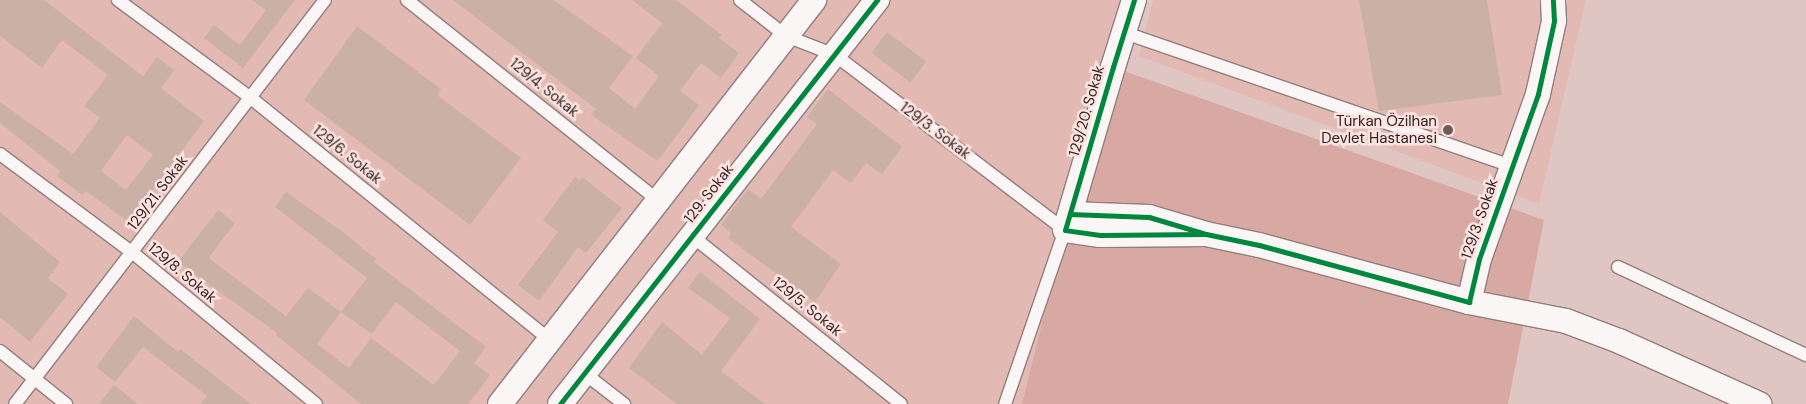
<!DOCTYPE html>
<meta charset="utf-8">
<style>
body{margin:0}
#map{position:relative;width:1806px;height:404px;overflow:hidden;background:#e0c6c3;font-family:"DM Sans",sans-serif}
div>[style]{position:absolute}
.built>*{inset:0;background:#e3b9b4}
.green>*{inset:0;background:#d8a9a3}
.building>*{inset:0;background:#cbb0a6;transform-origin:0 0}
.roads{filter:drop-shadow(1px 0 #917e7c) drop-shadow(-1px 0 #917e7c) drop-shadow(0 1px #917e7c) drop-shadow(0 -1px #917e7c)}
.lane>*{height:12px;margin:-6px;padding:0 6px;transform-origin:6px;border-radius:6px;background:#faf6f6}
.street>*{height:24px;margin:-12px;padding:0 12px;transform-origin:12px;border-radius:12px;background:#faf6f6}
.cycleway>*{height:5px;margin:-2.5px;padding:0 2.5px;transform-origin:2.5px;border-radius:2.5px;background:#00873e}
.dots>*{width:14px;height:14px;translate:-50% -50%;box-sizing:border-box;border:2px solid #fde4e1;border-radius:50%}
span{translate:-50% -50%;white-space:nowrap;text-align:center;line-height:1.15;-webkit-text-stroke:5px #fde4e1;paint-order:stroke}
.street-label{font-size:15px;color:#32211f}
.poi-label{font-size:15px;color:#32211f}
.right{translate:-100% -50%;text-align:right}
</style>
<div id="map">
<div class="built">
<i style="clip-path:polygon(0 0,1146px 0,1082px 237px,1028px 404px,0 404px)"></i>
<i style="clip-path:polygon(1153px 0,1586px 0,1539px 204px,1139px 56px)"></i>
</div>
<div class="green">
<i style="clip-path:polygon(1113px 67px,1544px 220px,1508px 404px,1022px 404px,1065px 230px)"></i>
</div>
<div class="building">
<i style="clip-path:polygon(evenodd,0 0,44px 0,143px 76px,157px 57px,174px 70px,161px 88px,204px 121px,143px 203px,147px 206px,133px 225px,86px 191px,82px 195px,57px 176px,60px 171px,0 123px,0 102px,73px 154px,100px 118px,84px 106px,108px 75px,62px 40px,42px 68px,0 36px,0 0,127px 135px,153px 155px,126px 190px,101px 171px,127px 135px)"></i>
<i style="clip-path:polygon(252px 0,295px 0,243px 68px,204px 38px,214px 25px,240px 45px,266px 10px)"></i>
<i style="clip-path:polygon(453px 0,554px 0,633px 56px,609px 88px,635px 109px,659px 76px,636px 58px,662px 23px,632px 0,676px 0,722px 35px,719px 38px,739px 53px,721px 78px,701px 63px,680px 91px,699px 105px,658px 161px,591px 115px,596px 109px)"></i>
<i style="clip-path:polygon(1359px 0,1487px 0,1502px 95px,1379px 111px)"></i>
<i style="clip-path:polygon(357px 26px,441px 89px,437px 95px,521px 158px,470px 225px,304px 100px)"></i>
<i style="left:887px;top:32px;width:49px;height:26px;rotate:37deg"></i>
<i style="clip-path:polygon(828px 89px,902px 147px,882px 174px,866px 163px,851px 183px,833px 170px,791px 227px,841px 264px,815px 302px,728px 238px,731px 233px,721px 225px,748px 189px,761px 199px,817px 124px,807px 117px)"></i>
<i style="clip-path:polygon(575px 177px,580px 180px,582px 177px,622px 208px,586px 253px,578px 247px,539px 301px,518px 285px,558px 232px,543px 220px)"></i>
<i style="clip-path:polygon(286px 192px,344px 233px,376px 259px,374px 262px,486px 347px,474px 363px,490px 375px,468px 404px,361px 404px,276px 335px,277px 333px,178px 262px,218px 210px,235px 223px,209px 257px,211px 260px,286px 316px,308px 288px,341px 312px,317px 344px,349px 368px,371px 338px,434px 385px,460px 351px,396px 302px,372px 334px,341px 312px,367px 278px,275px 207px)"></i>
<i style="clip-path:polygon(0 212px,60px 262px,48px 278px,68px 294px,30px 342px,0 317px)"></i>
<i style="clip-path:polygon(700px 272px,760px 319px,721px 371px,765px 404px,677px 404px,629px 368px,662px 322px,702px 355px,730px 318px,688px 288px)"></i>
<i style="clip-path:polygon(134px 316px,178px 352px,180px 349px,251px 404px,200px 404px,207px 396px,143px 347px,115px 382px,96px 367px)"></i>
<i style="clip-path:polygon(114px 385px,138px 404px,99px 404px)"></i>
</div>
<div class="roads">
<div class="lane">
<i style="left:118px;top:0;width:165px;rotate:36.4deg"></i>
<i style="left:251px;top:98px;width:386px;rotate:39deg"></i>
<i style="left:407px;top:0;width:324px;rotate:38.6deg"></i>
<i style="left:740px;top:0;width:58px;rotate:38deg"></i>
<i style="left:786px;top:36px;width:53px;rotate:21.2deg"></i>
<i style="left:835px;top:55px;width:289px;rotate:37.3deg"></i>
<i style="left:1065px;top:230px;width:184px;rotate:109deg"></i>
<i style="left:1125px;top:33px;width:409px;rotate:19deg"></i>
<i style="left:0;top:154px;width:166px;rotate:36.7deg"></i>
<i style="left:133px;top:253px;width:237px;rotate:39.5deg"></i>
<i style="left:692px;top:236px;width:268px;rotate:38.8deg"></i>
<i style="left:1618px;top:267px;width:208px;rotate:25.1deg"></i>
<i style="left:0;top:351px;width:85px;rotate:38.8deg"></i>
<i style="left:584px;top:373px;width:51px;rotate:37.8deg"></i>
<i style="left:15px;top:404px;width:509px;rotate:-52.5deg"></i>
</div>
<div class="street">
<i style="left:1070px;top:214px;width:79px;rotate:2.2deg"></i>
<i style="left:1149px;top:217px;width:59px;rotate:16.6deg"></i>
<i style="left:1206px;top:234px;width:106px;rotate:179.5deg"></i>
<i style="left:1100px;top:235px;width:35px;rotate:-172deg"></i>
<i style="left:1065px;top:230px;width:170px;rotate:-73.6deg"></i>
<i style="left:1113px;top:67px;width:70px;rotate:-72.6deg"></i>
<i style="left:1206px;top:234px;width:54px;rotate:11.7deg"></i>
<i style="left:1259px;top:245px;width:218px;rotate:15.2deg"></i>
<i style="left:1469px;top:302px;width:44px;rotate:-76.9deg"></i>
<i style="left:1479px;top:259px;width:175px;rotate:-70.3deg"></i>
<i style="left:1538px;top:94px;width:75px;rotate:-77.6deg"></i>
<i style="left:1554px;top:21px;width:21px;rotate:-93deg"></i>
<i style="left:1469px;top:302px;width:99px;rotate:11.1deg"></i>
<i style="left:1566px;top:321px;width:57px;rotate:20.7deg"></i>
<i style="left:1619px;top:341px;width:154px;rotate:24.2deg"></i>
<i style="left:500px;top:404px;width:512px;rotate:-52.14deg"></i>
<i style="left:560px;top:404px;width:514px;rotate:-51.88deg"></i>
</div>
</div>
<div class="cycleway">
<i style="left:1070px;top:214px;width:79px;rotate:2.2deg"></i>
<i style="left:1149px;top:217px;width:59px;rotate:16.6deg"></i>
<i style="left:1206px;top:234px;width:106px;rotate:179.5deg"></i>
<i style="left:1100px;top:235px;width:35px;rotate:-172deg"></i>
<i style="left:1065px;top:230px;width:170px;rotate:-73.6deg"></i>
<i style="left:1113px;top:67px;width:70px;rotate:-72.6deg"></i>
<i style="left:1206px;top:234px;width:54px;rotate:11.7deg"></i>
<i style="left:1259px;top:245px;width:218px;rotate:15.2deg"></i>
<i style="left:1469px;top:302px;width:44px;rotate:-76.9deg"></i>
<i style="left:1479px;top:259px;width:175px;rotate:-70.3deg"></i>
<i style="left:1538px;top:94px;width:75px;rotate:-77.6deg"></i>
<i style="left:1554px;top:21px;width:21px;rotate:-93deg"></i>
<i style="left:560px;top:404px;width:514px;rotate:-51.88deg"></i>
</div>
<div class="dots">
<i style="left:1448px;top:130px;background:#6f5b58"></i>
</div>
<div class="street-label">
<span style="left:544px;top:88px;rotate:39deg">129/4. Sokak</span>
<span style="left:1087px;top:111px;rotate:-74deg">129/20. Sokak</span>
<span style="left:935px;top:131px;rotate:37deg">129/3. Sokak</span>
<span style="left:347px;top:155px;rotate:39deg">129/6. Sokak</span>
<span style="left:158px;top:193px;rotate:-53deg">129/21. Sokak</span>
<span style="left:709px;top:194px;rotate:-52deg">129. Sokak</span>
<span style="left:1480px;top:219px;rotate:-71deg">129/3. Sokak</span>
<span style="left:182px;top:273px;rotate:40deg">129/8. Sokak</span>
<span style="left:807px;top:307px;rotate:39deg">129/5. Sokak</span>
</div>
<div class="poi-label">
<span class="right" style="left:1437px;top:130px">Türkan Özilhan<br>Devlet Hastanesi</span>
</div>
</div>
